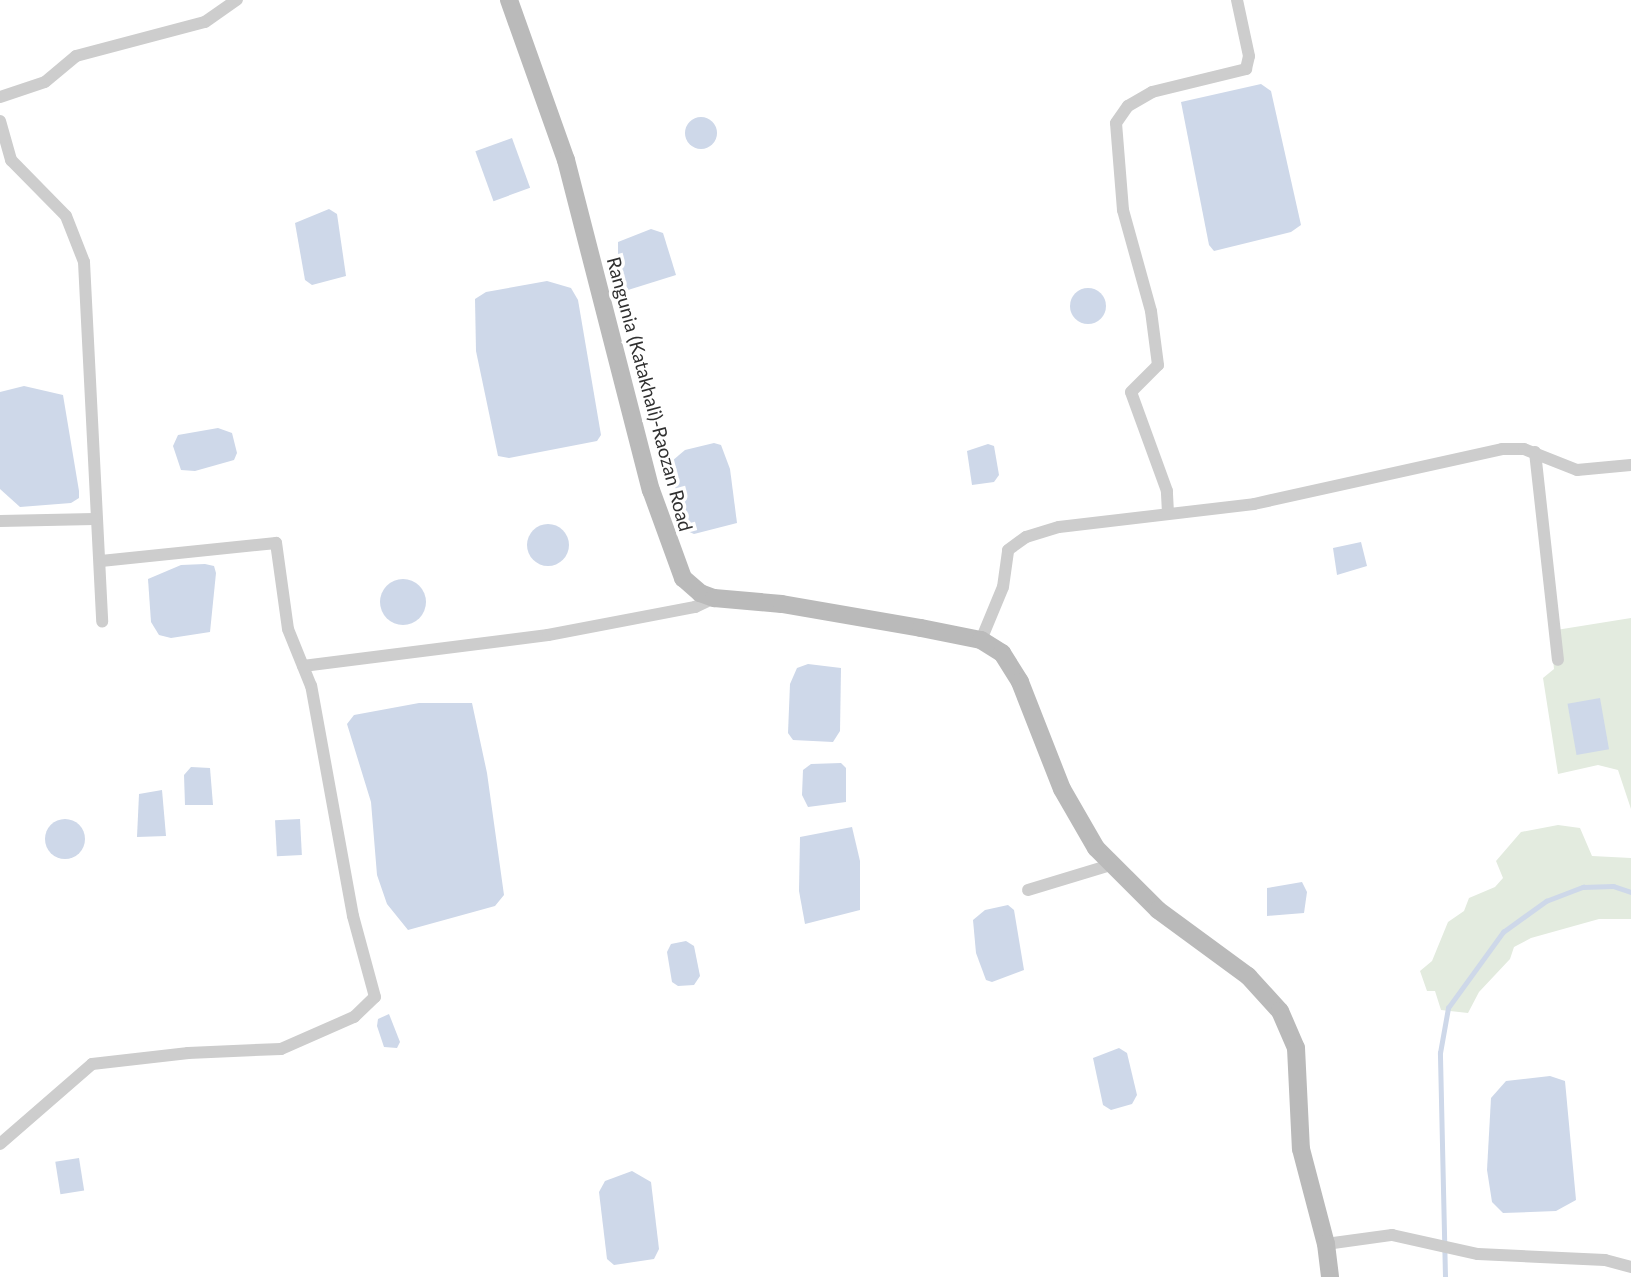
<!DOCTYPE html>
<style>
body{margin:0}
#map{position:relative;width:1631px;height:1277px;overflow:hidden;background:#fff;font-family:Lato,sans-serif}
div>[style]{position:absolute}
.green>*{inset:0;background:#e3ebdf}
.water>*{inset:0;background:#ced8e9;transform-origin:0 0}
.round{border-radius:50%}
.stream>*{height:4.5px;margin:-2.25px;padding:0 2.25px;transform-origin:2.25px;border-radius:2.25px;background:#ced8e9}
.street>*{height:12px;margin:-6px;padding:0 6px;transform-origin:6px;border-radius:6px;background:#cdcdcd}
.secondary>*{height:18px;margin:-9px;padding:0 9px;transform-origin:9px;border-radius:9px;background:#bababa}
span{translate:-50% -50%;white-space:nowrap;text-align:center;line-height:1.15;-webkit-text-stroke:7px #fff;paint-order:stroke}
.street-label{font-size:19px;color:#303030}
</style>
<div id="map">
<div class="green">
<i style="clip-path:polygon(1631px 618px,1631px 809px,1618px 770px,1598px 765px,1558px 774px,1543px 678px,1554px 669px,1550px 631px)"></i>
<i style="clip-path:polygon(1558px 825px,1580px 828px,1592px 856px,1631px 858px,1631px 919px,1599px 919px,1531px 938px,1514px 947px,1510px 959px,1479px 992px,1468px 1013px,1441px 1010px,1435px 991px,1427px 991px,1420px 971px,1432px 961px,1448px 922px,1464px 911px,1469px 898px,1495px 887px,1503px 878px,1496px 861px,1521px 832px)"></i>
</div>
<div class="water">
<i style="clip-path:polygon(1261px 84px,1271px 91px,1301px 225px,1291px 232px,1214px 251px,1209px 245px,1181px 102px)"></i>
<i class="round" style="left:685px;top:117px;width:32px;height:32px"></i>
<i style="left:512px;top:138px;width:53px;height:39px;rotate:70deg"></i>
<i style="clip-path:polygon(329px 209px,337px 214px,346px 276px,312px 285px,305px 280px,295px 223px)"></i>
<i style="clip-path:polygon(651px 229px,663px 233px,676px 275px,628px 290px,618px 266px,618px 242px)"></i>
<i style="clip-path:polygon(547px 281px,571px 288px,578px 300px,601px 435px,597px 441px,509px 458px,498px 456px,476px 351px,475px 299px,486px 292px)"></i>
<i class="round" style="left:1070px;top:288px;width:36px;height:36px"></i>
<i style="clip-path:polygon(24px 386px,63px 395px,79px 491px,79px 498px,71px 503px,20px 507px,0 489px,0 392px)"></i>
<i style="clip-path:polygon(218px 428px,232px 433px,237px 453px,234px 460px,195px 471px,181px 470px,173px 446px,178px 435px)"></i>
<i style="clip-path:polygon(714px 443px,721px 445px,730px 469px,737px 523px,694px 534px,685px 530px,679px 517px,672px 461px,685px 450px)"></i>
<i style="clip-path:polygon(988px 444px,994px 446px,999px 475px,994px 482px,972px 485px,967px 451px)"></i>
<i class="round" style="left:527px;top:524px;width:42px;height:42px"></i>
<i style="clip-path:polygon(1361px 542px,1367px 566px,1337px 575px,1333px 548px)"></i>
<i style="clip-path:polygon(205px 564px,214px 566px,216px 573px,210px 632px,171px 638px,159px 635px,151px 622px,148px 579px,181px 565px)"></i>
<i class="round" style="left:380px;top:579px;width:46px;height:46px"></i>
<i style="clip-path:polygon(808px 664px,841px 668px,840px 731px,833px 742px,793px 740px,788px 733px,790px 684px,797px 668px)"></i>
<i style="left:1600px;top:698px;width:52px;height:33px;rotate:80deg"></i>
<i style="clip-path:polygon(419px 703px,472px 703px,487px 773px,504px 895px,495px 906px,408px 930px,387px 904px,377px 875px,371px 802px,347px 724px,354px 715px)"></i>
<i style="clip-path:polygon(841px 763px,846px 768px,846px 802px,808px 807px,802px 795px,803px 770px,811px 764px)"></i>
<i style="clip-path:polygon(191px 767px,210px 768px,213px 805px,185px 805px,184px 775px)"></i>
<i style="clip-path:polygon(162px 790px,166px 836px,137px 837px,139px 794px)"></i>
<i class="round" style="left:45px;top:819px;width:40px;height:40px"></i>
<i style="left:300px;top:819px;width:36px;height:25px;rotate:87deg"></i>
<i style="clip-path:polygon(852px 827px,860px 861px,860px 910px,805px 924px,799px 891px,800px 837px)"></i>
<i style="clip-path:polygon(1302px 882px,1307px 892px,1304px 913px,1267px 916px,1267px 888px)"></i>
<i style="clip-path:polygon(1008px 905px,1014px 910px,1024px 970px,992px 982px,986px 980px,976px 953px,973px 920px,985px 910px)"></i>
<i style="clip-path:polygon(686px 941px,694px 946px,700px 976px,694px 985px,678px 986px,672px 982px,667px 952px,671px 944px)"></i>
<i style="clip-path:polygon(389px 1014px,400px 1042px,397px 1048px,384px 1047px,377px 1026px,378px 1019px)"></i>
<i style="clip-path:polygon(1119px 1048px,1127px 1053px,1137px 1095px,1132px 1104px,1111px 1110px,1103px 1105px,1093px 1058px)"></i>
<i style="clip-path:polygon(1550px 1076px,1565px 1081px,1576px 1200px,1556px 1211px,1503px 1213px,1492px 1202px,1487px 1170px,1491px 1098px,1506px 1081px)"></i>
<i style="left:79px;top:1158px;width:33px;height:24px;rotate:81deg"></i>
<i style="clip-path:polygon(632px 1171px,651px 1182px,659px 1249px,654px 1259px,614px 1265px,607px 1259px,599px 1192px,605px 1181px)"></i>
</div>
<div class="stream">
<i style="left:1445px;top:1277px;width:224px;rotate:-91.3deg"></i>
<i style="left:1440px;top:1053px;width:46px;rotate:-79.9deg"></i>
<i style="left:1448px;top:1008px;width:94px;rotate:-54.1deg"></i>
<i style="left:1503px;top:932px;width:53px;rotate:-35.8deg"></i>
<i style="left:1546px;top:901px;width:40px;rotate:-21deg"></i>
<i style="left:1583px;top:887px;width:30px;rotate:-2deg"></i>
<i style="left:1613px;top:886px;width:19px;rotate:18deg"></i>
</div>
<div class="street">
<i style="left:0;top:97px;width:47px;rotate:-18.4deg"></i>
<i style="left:45px;top:82px;width:40px;rotate:-40deg"></i>
<i style="left:76px;top:56px;width:133px;rotate:-14.8deg"></i>
<i style="left:205px;top:22px;width:39px;rotate:-35deg"></i>
<i style="left:0;top:121px;width:41px;rotate:74.2deg"></i>
<i style="left:11px;top:160px;width:78px;rotate:45.5deg"></i>
<i style="left:66px;top:216px;width:49px;rotate:68.6deg"></i>
<i style="left:84px;top:262px;width:360px;rotate:87.1deg"></i>
<i style="left:1535px;top:452px;width:209px;rotate:83.7deg"></i>
<i style="left:1168px;top:513px;width:22px;rotate:-93deg"></i>
<i style="left:1167px;top:491px;width:105px;rotate:-110deg"></i>
<i style="left:1131px;top:392px;width:38px;rotate:-45deg"></i>
<i style="left:1158px;top:365px;width:54px;rotate:-97.4deg"></i>
<i style="left:1151px;top:311px;width:105px;rotate:-105.5deg"></i>
<i style="left:1123px;top:210px;width:87px;rotate:-94.6deg"></i>
<i style="left:1116px;top:123px;width:21px;rotate:-55deg"></i>
<i style="left:1128px;top:106px;width:28px;rotate:-30deg"></i>
<i style="left:1152px;top:92px;width:97px;rotate:-13.7deg"></i>
<i style="left:1246px;top:69px;width:13px;rotate:-77deg"></i>
<i style="left:1249px;top:56px;width:57px;rotate:-102.1deg"></i>
<i style="left:0;top:521px;width:94px;rotate:-1.2deg"></i>
<i style="left:981px;top:640px;width:57px;rotate:-67.5deg"></i>
<i style="left:1003px;top:587px;width:37px;rotate:-82deg"></i>
<i style="left:1008px;top:550px;width:22px;rotate:-36deg"></i>
<i style="left:1026px;top:537px;width:34px;rotate:-17deg"></i>
<i style="left:1059px;top:527px;width:196px;rotate:-6.7deg"></i>
<i style="left:1254px;top:504px;width:254px;rotate:-12.5deg"></i>
<i style="left:1502px;top:449px;width:22px"></i>
<i style="left:1524px;top:449px;width:57px;rotate:21.6deg"></i>
<i style="left:1577px;top:470px;width:54px;rotate:-5.3deg"></i>
<i style="left:303px;top:666px;width:247px;rotate:-7.2deg"></i>
<i style="left:548px;top:635px;width:150px;rotate:-10.8deg"></i>
<i style="left:695px;top:607px;width:21px;rotate:-25deg"></i>
<i style="left:1028px;top:890px;width:87px;rotate:-16.8deg"></i>
<i style="left:0;top:1144px;width:122px;rotate:-41deg"></i>
<i style="left:92px;top:1064px;width:97px;rotate:-6.5deg"></i>
<i style="left:188px;top:1053px;width:93px;rotate:-2.5deg"></i>
<i style="left:281px;top:1049px;width:80px;rotate:-23.7deg"></i>
<i style="left:354px;top:1017px;width:29px;rotate:-44deg"></i>
<i style="left:375px;top:997px;width:84px;rotate:-105.2deg"></i>
<i style="left:353px;top:916px;width:234px;rotate:-100.3deg"></i>
<i style="left:311px;top:686px;width:61px;rotate:-112deg"></i>
<i style="left:288px;top:629px;width:87px;rotate:-97.9deg"></i>
<i style="left:276px;top:543px;width:176px;rotate:174.1deg"></i>
<i style="left:1326px;top:1244px;width:67px;rotate:-7.8deg"></i>
<i style="left:1392px;top:1235px;width:88px;rotate:12.5deg"></i>
<i style="left:1478px;top:1254px;width:127px;rotate:2.7deg"></i>
<i style="left:1605px;top:1260px;width:27px;rotate:15deg"></i>
</div>
<div class="secondary">
<i style="left:509px;top:0;width:170px;rotate:70.4deg"></i>
<i style="left:566px;top:160px;width:341px;rotate:75.6deg"></i>
<i style="left:651px;top:490px;width:94px;rotate:70deg"></i>
<i style="left:683px;top:578px;width:23px;rotate:41deg"></i>
<i style="left:700px;top:593px;width:15px;rotate:20deg"></i>
<i style="left:714px;top:598px;width:68px;rotate:5deg"></i>
<i style="left:782px;top:604px;width:141px;rotate:9.8deg"></i>
<i style="left:921px;top:628px;width:61px;rotate:11.3deg"></i>
<i style="left:981px;top:640px;width:25px;rotate:32deg"></i>
<i style="left:1002px;top:653px;width:34px;rotate:58deg"></i>
<i style="left:1020px;top:682px;width:115px;rotate:68.6deg"></i>
<i style="left:1062px;top:789px;width:68px;rotate:60deg"></i>
<i style="left:1096px;top:848px;width:88px;rotate:45deg"></i>
<i style="left:1158px;top:910px;width:112px;rotate:36.3deg"></i>
<i style="left:1248px;top:976px;width:47px;rotate:47.6deg"></i>
<i style="left:1280px;top:1011px;width:40px;rotate:66.6deg"></i>
<i style="left:1296px;top:1048px;width:101px;rotate:87.2deg"></i>
<i style="left:1301px;top:1149px;width:98px;rotate:75.3deg"></i>
<i style="left:1326px;top:1244px;width:33px;rotate:83deg"></i>
</div>
<div class="street-label">
<span style="left:650px;top:394px;rotate:75deg">Rangunia (Katakhali)-Raozan Road</span>
</div>
</div>
